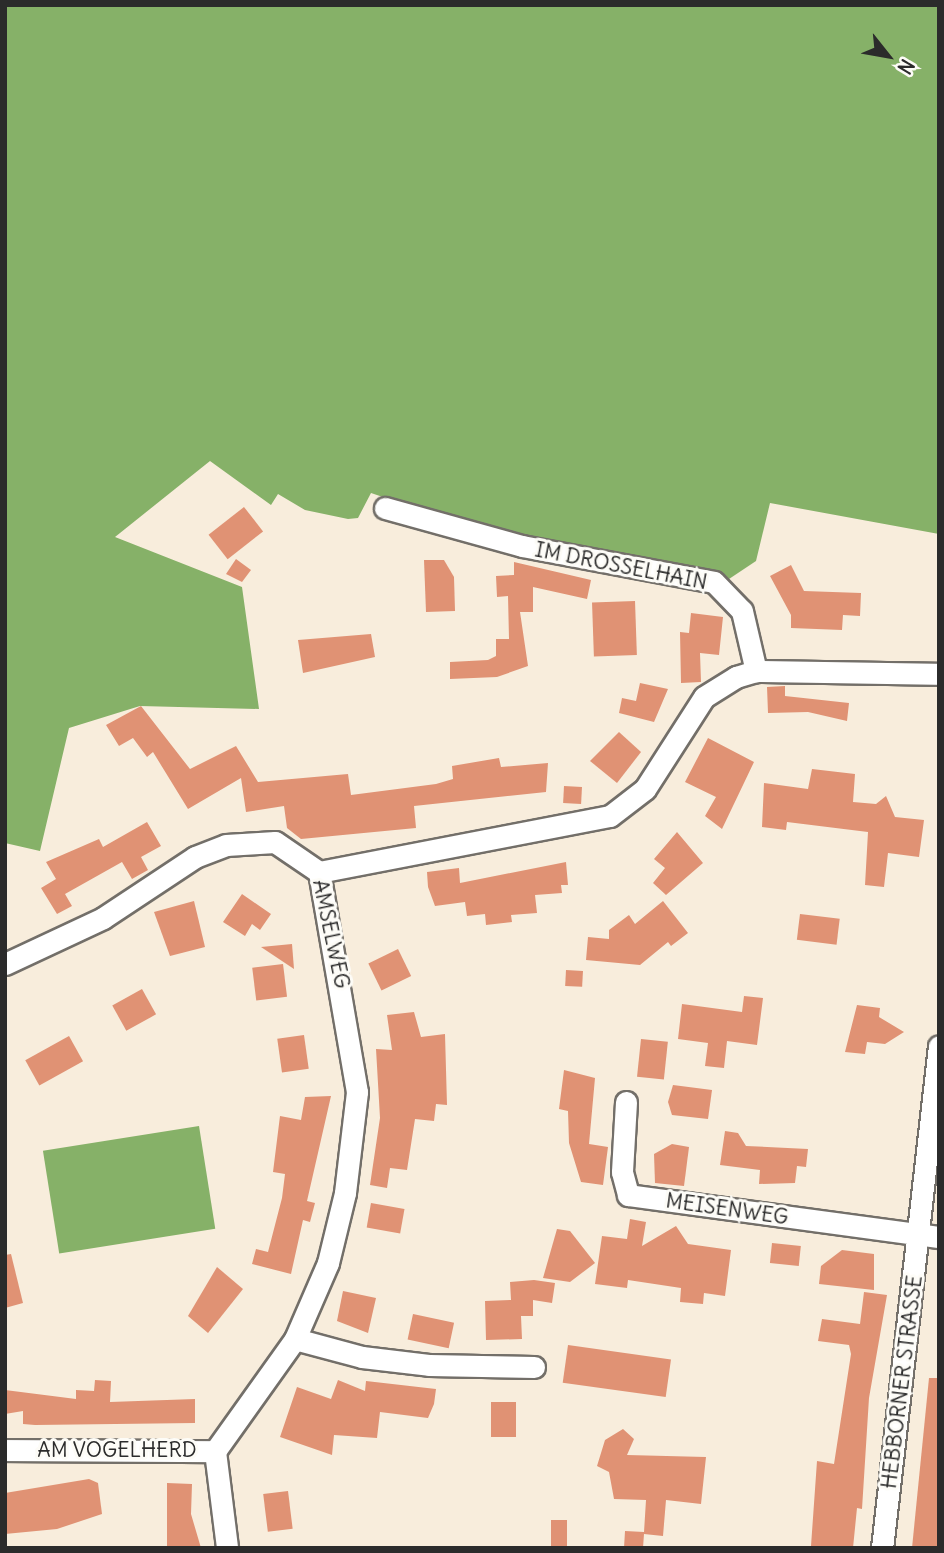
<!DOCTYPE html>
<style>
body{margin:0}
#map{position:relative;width:944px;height:1553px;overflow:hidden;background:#f8eddc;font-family:Delius,sans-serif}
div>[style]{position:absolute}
.forest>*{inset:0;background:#86b168;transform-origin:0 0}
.building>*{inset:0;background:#e09274;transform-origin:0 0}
.roads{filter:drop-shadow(2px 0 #736f69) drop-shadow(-2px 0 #736f69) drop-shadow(0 2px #736f69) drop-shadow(0 -2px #736f69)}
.minor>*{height:21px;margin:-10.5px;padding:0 10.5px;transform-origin:10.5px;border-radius:10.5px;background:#fff}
span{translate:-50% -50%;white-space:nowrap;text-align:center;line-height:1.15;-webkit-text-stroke:6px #fdfcf7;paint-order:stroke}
.street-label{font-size:21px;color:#2b2b2b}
.frame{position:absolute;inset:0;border:7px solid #2b2b2b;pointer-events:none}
.north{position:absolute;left:853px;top:21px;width:70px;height:70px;-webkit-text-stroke:5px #fdfcf7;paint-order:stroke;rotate:121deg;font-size:19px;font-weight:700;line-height:28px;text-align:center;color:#2b2b2b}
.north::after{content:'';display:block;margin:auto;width:24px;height:32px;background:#2b2b2b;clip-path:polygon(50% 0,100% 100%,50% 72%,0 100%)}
</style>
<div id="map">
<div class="forest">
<i style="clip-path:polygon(5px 5px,939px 5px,939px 534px,770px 503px,756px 561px,723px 583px,457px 522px,371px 493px,358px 518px,348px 519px,305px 510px,278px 494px,271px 505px,210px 461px,115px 537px,242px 587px,259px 709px,140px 706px,69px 728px,40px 851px,5px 843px)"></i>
<i style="left:199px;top:1126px;width:104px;height:158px;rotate:81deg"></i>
</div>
<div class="building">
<i style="left:244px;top:507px;width:31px;height:45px;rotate:52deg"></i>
<i style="clip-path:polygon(236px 559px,251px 570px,242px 582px,226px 574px)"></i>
<i style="clip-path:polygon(424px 560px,444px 560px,454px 577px,455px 611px,426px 612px)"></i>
<i style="clip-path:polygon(514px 562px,591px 580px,587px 599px,533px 587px,533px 612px,520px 612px,528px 666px,497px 677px,450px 679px,450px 662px,488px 660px,496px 656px,496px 639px,509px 639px,508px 596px,497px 597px,496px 576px,514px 575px)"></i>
<i style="clip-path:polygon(791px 565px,804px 591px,861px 593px,860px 616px,843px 615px,842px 630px,791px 628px,791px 615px,770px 576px)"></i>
<i style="left:635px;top:601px;width:54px;height:43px;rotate:88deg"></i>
<i style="clip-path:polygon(691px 613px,723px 617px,719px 655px,700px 653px,701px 682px,681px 683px,680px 632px,689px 633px)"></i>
<i style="clip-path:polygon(371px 634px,375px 657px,303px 673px,298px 640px)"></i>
<i style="clip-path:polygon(640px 683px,668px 689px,654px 722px,619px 713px,622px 698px,636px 701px)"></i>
<i style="clip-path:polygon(785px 686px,785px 696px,849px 703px,847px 721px,808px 712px,768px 713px,767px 687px)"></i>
<i style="clip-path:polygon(141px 706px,190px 769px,236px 746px,258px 782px,348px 774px,351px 795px,436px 784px,453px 779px,452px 766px,499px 758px,501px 767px,548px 763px,546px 792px,414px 806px,416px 828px,301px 839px,287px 828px,284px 806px,246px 812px,241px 778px,188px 809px,153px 752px,147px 757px,133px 738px,119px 746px,106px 725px)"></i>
<i style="clip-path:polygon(619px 732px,641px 752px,617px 783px,590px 761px)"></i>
<i style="clip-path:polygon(708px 738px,754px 762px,722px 829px,705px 816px,716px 797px,685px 782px)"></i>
<i style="clip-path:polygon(812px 769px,855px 774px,853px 802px,876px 804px,886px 796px,895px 817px,924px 820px,919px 857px,888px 853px,884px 887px,865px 885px,868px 832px,787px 822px,786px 830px,762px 827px,764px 783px,808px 789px)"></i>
<i style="left:564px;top:786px;width:18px;height:17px;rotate:3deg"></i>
<i style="clip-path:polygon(147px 822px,161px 846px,141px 857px,148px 870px,132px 879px,122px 862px,65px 894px,72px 906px,57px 914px,41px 888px,56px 879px,46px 862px,99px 839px,103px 847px)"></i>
<i style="clip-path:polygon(677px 832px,703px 863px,666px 895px,653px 883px,665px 868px,654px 859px)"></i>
<i style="clip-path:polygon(566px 862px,568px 885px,561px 885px,562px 893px,535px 895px,537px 913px,511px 915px,512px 922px,486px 925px,485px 914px,467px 916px,465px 902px,435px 906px,428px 887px,427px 872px,459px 868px,460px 883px)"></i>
<i style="clip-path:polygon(242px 894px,271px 914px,260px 930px,252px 924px,245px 936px,223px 922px)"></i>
<i style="clip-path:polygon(194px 901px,205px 947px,170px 956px,154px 912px)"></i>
<i style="clip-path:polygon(663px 901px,688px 933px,671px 946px,668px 942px,640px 965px,586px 960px,588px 937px,609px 939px,609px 930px,629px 915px,635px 924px)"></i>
<i style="left:800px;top:914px;width:40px;height:26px;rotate:7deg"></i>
<i style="clip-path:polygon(292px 944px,294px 969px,261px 947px)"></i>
<i style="left:398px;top:949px;width:30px;height:33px;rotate:64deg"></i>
<i style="left:283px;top:964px;width:33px;height:31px;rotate:83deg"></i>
<i style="left:566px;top:970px;width:17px;height:16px;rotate:3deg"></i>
<i style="left:142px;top:989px;width:29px;height:34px;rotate:61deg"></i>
<i style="clip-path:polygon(744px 996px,763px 998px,757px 1045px,727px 1041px,724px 1068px,705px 1066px,708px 1043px,678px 1039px,682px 1004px,742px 1012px)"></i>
<i style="clip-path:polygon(857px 1005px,880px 1008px,879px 1017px,904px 1032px,885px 1044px,867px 1042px,865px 1054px,845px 1052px)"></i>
<i style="clip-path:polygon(414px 1012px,421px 1037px,445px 1034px,447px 1105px,436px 1104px,434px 1121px,415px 1119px,407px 1170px,390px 1168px,387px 1188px,370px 1185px,380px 1118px,376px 1049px,392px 1050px,387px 1015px)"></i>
<i style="left:304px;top:1035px;width:34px;height:27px;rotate:82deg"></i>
<i style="left:69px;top:1036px;width:29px;height:50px;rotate:61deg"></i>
<i style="left:641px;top:1039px;width:27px;height:38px;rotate:6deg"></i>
<i style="clip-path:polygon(564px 1070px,595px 1078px,589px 1144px,608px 1147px,603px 1185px,581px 1182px,569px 1143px,568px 1111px,559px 1109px)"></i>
<i style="clip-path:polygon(673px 1085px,712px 1090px,708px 1119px,672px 1115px,668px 1102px)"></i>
<i style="clip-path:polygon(331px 1096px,307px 1201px,315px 1203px,310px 1222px,303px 1220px,291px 1274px,252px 1264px,256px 1249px,268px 1252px,282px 1198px,285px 1174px,273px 1172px,280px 1116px,301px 1120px,305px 1097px)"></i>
<i style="clip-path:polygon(725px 1131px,738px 1133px,746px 1146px,808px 1149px,806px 1167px,797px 1166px,795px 1183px,759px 1184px,760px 1170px,720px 1165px)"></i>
<i style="clip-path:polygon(672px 1144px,689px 1147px,684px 1186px,655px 1183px,654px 1154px)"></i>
<i style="left:371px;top:1203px;width:34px;height:25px;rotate:10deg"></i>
<i style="clip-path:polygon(630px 1219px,646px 1222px,642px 1246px,676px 1226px,688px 1244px,731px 1250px,725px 1296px,704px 1293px,703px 1304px,680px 1302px,681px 1288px,628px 1280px,627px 1288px,595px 1284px,602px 1236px,627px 1239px)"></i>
<i style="clip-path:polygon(557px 1229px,570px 1231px,595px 1263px,570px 1282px,543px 1278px)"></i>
<i style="left:772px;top:1243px;width:29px;height:20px;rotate:6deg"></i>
<i style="clip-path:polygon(842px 1250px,874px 1254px,874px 1290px,819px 1284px,821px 1266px)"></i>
<i style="clip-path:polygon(11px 1254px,23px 1303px,5px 1308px,5px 1255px)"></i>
<i style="clip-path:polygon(217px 1267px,243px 1289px,208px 1333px,188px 1316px)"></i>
<i style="clip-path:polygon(534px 1280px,555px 1283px,552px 1303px,533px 1300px,533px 1316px,521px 1316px,522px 1339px,486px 1340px,485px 1301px,511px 1300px,510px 1282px)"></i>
<i style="clip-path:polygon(343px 1291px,376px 1298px,368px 1333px,337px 1321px)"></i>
<i style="clip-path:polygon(864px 1292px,887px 1295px,869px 1398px,862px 1509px,857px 1508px,853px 1548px,811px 1546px,817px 1461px,834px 1464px,851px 1354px,849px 1345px,818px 1341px,822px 1319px,860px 1324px)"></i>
<i style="left:413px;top:1314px;width:42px;height:26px;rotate:12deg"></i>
<i style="left:568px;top:1345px;width:104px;height:38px;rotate:8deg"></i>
<i style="clip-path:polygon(929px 1378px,939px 1378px,939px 1548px,912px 1548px)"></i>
<i style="clip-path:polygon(95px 1380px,111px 1381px,110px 1402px,195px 1399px,195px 1423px,35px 1425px,23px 1424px,23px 1411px,5px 1414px,5px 1390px,76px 1399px,76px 1390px,94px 1391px)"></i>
<i style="clip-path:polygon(338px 1380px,365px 1391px,366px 1381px,436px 1389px,434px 1404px,428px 1418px,380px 1412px,377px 1438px,334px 1435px,332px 1455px,280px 1437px,297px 1387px,331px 1399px)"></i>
<i style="left:491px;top:1402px;width:25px;height:35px"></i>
<i style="clip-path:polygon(623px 1429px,634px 1439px,627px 1455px,706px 1457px,701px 1504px,666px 1500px,663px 1536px,644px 1534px,643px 1548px,624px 1548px,625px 1531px,644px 1532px,646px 1500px,614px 1499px,609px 1472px,597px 1466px,605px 1440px)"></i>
<i style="clip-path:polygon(89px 1479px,98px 1483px,102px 1514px,57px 1529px,5px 1534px,5px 1493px)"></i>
<i style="clip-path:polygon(167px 1483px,192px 1484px,191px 1514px,201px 1548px,167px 1548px)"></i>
<i style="left:288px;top:1491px;width:38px;height:25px;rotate:83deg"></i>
<i style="left:551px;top:1520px;width:16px;height:26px"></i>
</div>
<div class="roads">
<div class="minor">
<i style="left:385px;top:508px;width:142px;rotate:15.5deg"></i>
<i style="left:522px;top:546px;width:195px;rotate:10.6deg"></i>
<i style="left:714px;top:582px;width:40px;rotate:46deg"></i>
<i style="left:742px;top:611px;width:62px;rotate:76.9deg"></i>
<i style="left:319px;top:872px;width:296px;rotate:-10.9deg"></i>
<i style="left:610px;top:816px;width:44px;rotate:-37.6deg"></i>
<i style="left:645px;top:789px;width:109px;rotate:-57.3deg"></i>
<i style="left:704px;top:697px;width:38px;rotate:-32deg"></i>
<i style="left:736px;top:677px;width:21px;rotate:-17deg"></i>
<i style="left:756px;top:671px;width:183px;rotate:0.9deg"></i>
<i style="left:5px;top:964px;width:108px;rotate:-25.1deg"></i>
<i style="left:103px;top:918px;width:110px;rotate:-33.5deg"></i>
<i style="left:195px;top:857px;width:33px;rotate:-21deg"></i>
<i style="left:226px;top:845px;width:49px;rotate:-3.5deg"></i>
<i style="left:275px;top:842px;width:53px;rotate:34.3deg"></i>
<i style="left:319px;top:872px;width:223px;rotate:80.2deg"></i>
<i style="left:357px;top:1092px;width:102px;rotate:96.8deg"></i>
<i style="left:345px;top:1193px;width:72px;rotate:103.7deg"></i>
<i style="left:328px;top:1263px;width:83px;rotate:113.5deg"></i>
<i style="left:295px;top:1339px;width:138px;rotate:125.5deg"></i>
<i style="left:626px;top:1102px;width:70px;rotate:93.3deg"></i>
<i style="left:622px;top:1172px;width:24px;rotate:75deg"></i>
<i style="left:628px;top:1195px;width:314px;rotate:7.7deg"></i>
<i style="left:295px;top:1339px;width:69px;rotate:15deg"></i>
<i style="left:362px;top:1357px;width:67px;rotate:6.8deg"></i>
<i style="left:429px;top:1365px;width:105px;rotate:1.1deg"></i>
<i style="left:5px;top:1450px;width:210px;rotate:0.3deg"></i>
<i style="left:215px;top:1451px;width:98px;rotate:82.9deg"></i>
<i style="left:882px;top:1548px;width:505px;rotate:-83.52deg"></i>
</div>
</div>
<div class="street-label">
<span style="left:621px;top:566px;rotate:11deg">IM DROSSELHAIN</span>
<span style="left:331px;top:934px;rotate:78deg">AMSELWEG</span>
<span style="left:727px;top:1209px;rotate:8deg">MEISENWEG</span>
<span style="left:902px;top:1382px;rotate:-83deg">HEBBORNER STRASSE</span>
<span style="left:117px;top:1450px">AM VOGELHERD</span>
</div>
<div class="frame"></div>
<div class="north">N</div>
</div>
